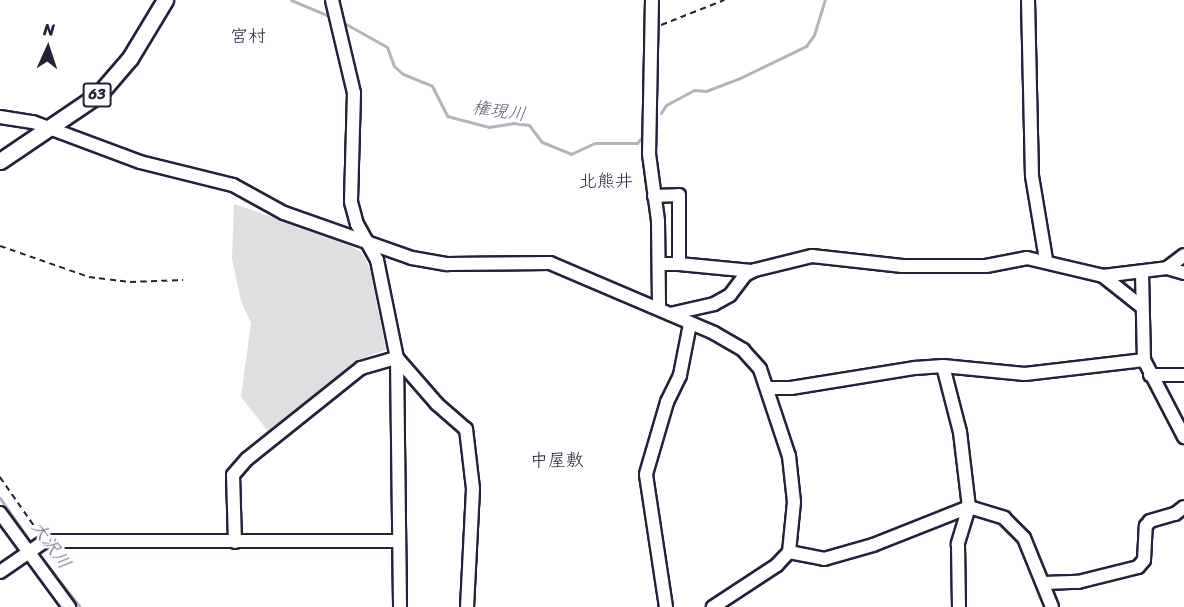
<!DOCTYPE html>
<meta charset="utf-8">
<style>
body{margin:0}
#map{position:relative;width:1184px;height:607px;overflow:hidden;background:#fff;font-family:Sriracha,"Klee One",sans-serif}
div>[style]{position:absolute}
.green>*{inset:0;background:#dfdfe2}
.stream>*{height:3px;margin:-1.5px;padding:0 1.5px;transform-origin:1.5px;border-radius:1.5px;background:#b4b4bc}
.path>*{height:1.5px;margin-top:-0.75px;transform-origin:0;background:repeating-linear-gradient(90deg,#22223b 0 6px,transparent 0 10.5px)}
.roads{filter:drop-shadow(2px 0 #22223b) drop-shadow(-2px 0 #22223b) drop-shadow(0 2px #22223b) drop-shadow(0 -2px #22223b)}
.minor>*{height:12px;margin:-6px;padding:0 6px;transform-origin:6px;border-radius:6px;background:#fff}
.major>*{height:15px;margin:-7.5px;padding:0 7.5px;transform-origin:7.5px;border-radius:7.5px;background:#fff}
span{translate:-50% -50%;white-space:nowrap;text-align:center;line-height:1.15;-webkit-text-stroke:5px #fff;paint-order:stroke}
.shield-label span{padding:2px 4px;background:#fff;border:2px solid;border-radius:4px;-webkit-text-stroke-width:0}
.shield-label{font-size:15px;color:#22223b;font-weight:700}
.neighbourhood-label{font-size:18px;color:#22223b}
.water-label{font-size:18px;color:#5c5c6f;font-style:italic}
.north{position:absolute;left:18px;top:18px;width:60px;height:60px;-webkit-text-stroke:4px #fff;paint-order:stroke;rotate:3deg;font-size:16px;font-weight:700;line-height:24px;text-align:center;color:#22223b}
.north::after{content:'';display:block;margin:auto;width:21px;height:27px;background:#22223b;clip-path:polygon(50% 0,100% 100%,50% 72%,0 100%)}
</style>
<div id="map">
<div class="green">
<i style="clip-path:polygon(234px 204px,343px 241px,362px 253px,370px 269px,386px 350px,357px 360px,268px 431px,241px 397px,251px 323px,241px 301px,232px 259px)"></i>
</div>
<div class="stream">
<i style="left:291px;top:0;width:41px;rotate:22.8deg"></i>
<i style="left:346px;top:24px;width:47px;rotate:29.3deg"></i>
<i style="left:387px;top:47px;width:20px;rotate:70deg"></i>
<i style="left:394px;top:66px;width:12px;rotate:42deg"></i>
<i style="left:403px;top:74px;width:31px;rotate:22deg"></i>
<i style="left:432px;top:86px;width:34px;rotate:63deg"></i>
<i style="left:447px;top:116px;width:43px;rotate:14.7deg"></i>
<i style="left:489px;top:127px;width:24px;rotate:-9deg"></i>
<i style="left:513px;top:123px;width:16px;rotate:7deg"></i>
<i style="left:529px;top:125px;width:21px;rotate:53deg"></i>
<i style="left:542px;top:142px;width:31px;rotate:22deg"></i>
<i style="left:571px;top:154px;width:26px;rotate:-25deg"></i>
<i style="left:595px;top:143px;width:42px"></i>
<i style="left:637px;top:143px;width:8px;rotate:-50deg"></i>
<i style="left:661px;top:113px;width:9px;rotate:-58deg"></i>
<i style="left:666px;top:105px;width:32px;rotate:-28deg"></i>
<i style="left:694px;top:90px;width:12px;rotate:5deg"></i>
<i style="left:706px;top:91px;width:34px;rotate:-21deg"></i>
<i style="left:738px;top:79px;width:76px;rotate:-25.9deg"></i>
<i style="left:806px;top:46px;width:14px;rotate:-54deg"></i>
<i style="left:814px;top:35px;width:37px;rotate:-73deg"></i>
<i style="left:0;top:498px;width:58px;rotate:55.5deg"></i>
<i style="left:37px;top:552px;width:70px;rotate:52deg"></i>
</div>
<div class="path">
<i style="left:661px;top:25px;width:68px;rotate:-21.6deg"></i>
<i style="left:0;top:246px;width:94px;rotate:19.2deg"></i>
<i style="left:89px;top:277px;width:41px;rotate:7deg"></i>
<i style="left:130px;top:282px;width:53px;rotate:-2.2deg"></i>
<i style="left:0;top:477px;width:68px;rotate:55.1deg"></i>
</div>
<div class="roads">
<div class="minor">
<i style="left:332px;top:0;width:96px;rotate:76.7deg"></i>
<i style="left:354px;top:93px;width:109px;rotate:91.6deg"></i>
<i style="left:351px;top:202px;width:23px;rotate:75deg"></i>
<i style="left:357px;top:224px;width:41px;rotate:60.9deg"></i>
<i style="left:377px;top:260px;width:100px;rotate:78.5deg"></i>
<i style="left:397px;top:358px;width:249px;rotate:89.3deg"></i>
<i style="left:652px;top:0;width:154px;rotate:91.1deg"></i>
<i style="left:649px;top:154px;width:68px;rotate:82.3deg"></i>
<i style="left:658px;top:221px;width:88px;rotate:89.3deg"></i>
<i style="left:1028px;top:0;width:176px;rotate:88.7deg"></i>
<i style="left:1032px;top:176px;width:85px;rotate:80.5deg"></i>
<i style="left:0;top:117px;width:33px;rotate:9deg"></i>
<i style="left:33px;top:122px;width:114px;rotate:20.5deg"></i>
<i style="left:140px;top:162px;width:96px;rotate:13.9deg"></i>
<i style="left:233px;top:185px;width:58px;rotate:28.8deg"></i>
<i style="left:284px;top:213px;width:136px;rotate:19.4deg"></i>
<i style="left:412px;top:258px;width:36px;rotate:10deg"></i>
<i style="left:447px;top:264px;width:103px;rotate:-0.6deg"></i>
<i style="left:550px;top:263px;width:178px;rotate:23.1deg"></i>
<i style="left:714px;top:333px;width:34px;rotate:30deg"></i>
<i style="left:743px;top:350px;width:25px;rotate:48deg"></i>
<i style="left:760px;top:369px;width:92px;rotate:71.6deg"></i>
<i style="left:789px;top:456px;width:46px;rotate:83.8deg"></i>
<i style="left:794px;top:502px;width:50px;rotate:95.7deg"></i>
<i style="left:789px;top:552px;width:18px;rotate:133deg"></i>
<i style="left:777px;top:565px;width:77px;rotate:146.7deg"></i>
<i style="left:654px;top:196px;width:25px;rotate:-2deg"></i>
<i style="left:679px;top:195px;width:69px;rotate:90deg"></i>
<i style="left:679px;top:264px;width:19px;rotate:180deg"></i>
<i style="left:679px;top:264px;width:73px;rotate:5.5deg"></i>
<i style="left:1167px;top:268px;width:18px;rotate:16deg"></i>
<i style="left:1142px;top:273px;width:87px;rotate:88.7deg"></i>
<i style="left:1144px;top:360px;width:87px;rotate:62.5deg"></i>
<i style="left:1103px;top:276px;width:50px;rotate:38.5deg"></i>
<i style="left:670px;top:314px;width:45px;rotate:-12.8deg"></i>
<i style="left:714px;top:304px;width:18px;rotate:-29deg"></i>
<i style="left:730px;top:295px;width:25px;rotate:-53deg"></i>
<i style="left:745px;top:275px;width:11px;rotate:-27deg"></i>
<i style="left:755px;top:270px;width:59px;rotate:-13.8deg"></i>
<i style="left:812px;top:256px;width:91px;rotate:6.3deg"></i>
<i style="left:902px;top:266px;width:84px"></i>
<i style="left:986px;top:266px;width:42px;rotate:-11deg"></i>
<i style="left:1027px;top:258px;width:78px;rotate:13.3deg"></i>
<i style="left:1103px;top:276px;width:64px;rotate:-7.1deg"></i>
<i style="left:1167px;top:268px;width:21px;rotate:-37deg"></i>
<i style="left:397px;top:358px;width:61px;rotate:49deg"></i>
<i style="left:437px;top:404px;width:38px;rotate:41deg"></i>
<i style="left:466px;top:429px;width:60px;rotate:83.3deg"></i>
<i style="left:473px;top:489px;width:118px;rotate:92.9deg"></i>
<i style="left:943px;top:366px;width:68px;rotate:75.6deg"></i>
<i style="left:960px;top:432px;width:76px;rotate:83.2deg"></i>
<i style="left:969px;top:507px;width:39px;rotate:107deg"></i>
<i style="left:958px;top:544px;width:63px;rotate:89.1deg"></i>
<i style="left:1150px;top:375px;width:34px"></i>
<i style="left:767px;top:388px;width:24px"></i>
<i style="left:791px;top:388px;width:126px;rotate:-9.2deg"></i>
<i style="left:915px;top:368px;width:28px;rotate:-4deg"></i>
<i style="left:943px;top:366px;width:82px;rotate:5.6deg"></i>
<i style="left:1025px;top:374px;width:120px;rotate:-6.7deg"></i>
<i style="left:0;top:513px;width:117px;rotate:53.7deg"></i>
<i style="left:235px;top:542px;width:67px;rotate:-91.7deg"></i>
<i style="left:233px;top:475px;width:21px;rotate:-49deg"></i>
<i style="left:247px;top:459px;width:146px;rotate:-38.6deg"></i>
<i style="left:361px;top:368px;width:37px;rotate:-16deg"></i>
<i style="left:789px;top:552px;width:36px;rotate:11deg"></i>
<i style="left:824px;top:559px;width:51px;rotate:-15.9deg"></i>
<i style="left:873px;top:545px;width:103px;rotate:-21.6deg"></i>
<i style="left:969px;top:507px;width:37px;rotate:17deg"></i>
<i style="left:1004px;top:518px;width:28px;rotate:45deg"></i>
<i style="left:1024px;top:538px;width:74px;rotate:67.9deg"></i>
<i style="left:0;top:572px;width:55px;rotate:-34.6deg"></i>
<i style="left:45px;top:541px;width:353px"></i>
<i style="left:1044px;top:583px;width:34px;rotate:-2deg"></i>
<i style="left:1078px;top:582px;width:62px;rotate:-14deg"></i>
<i style="left:1138px;top:567px;width:9px;rotate:-49deg"></i>
<i style="left:1144px;top:560px;width:34px;rotate:-87deg"></i>
<i style="left:1146px;top:526px;width:6px;rotate:-51deg"></i>
<i style="left:1150px;top:521px;width:26px;rotate:-16deg"></i>
<i style="left:1175px;top:514px;width:11px;rotate:-38deg"></i>
<i style="left:666px;top:607px;width:134px;rotate:-98.6deg"></i>
<i style="left:646px;top:474px;width:75px;rotate:-73.7deg"></i>
<i style="left:667px;top:402px;width:30px;rotate:-64deg"></i>
<i style="left:680px;top:375px;width:52px;rotate:-78.9deg"></i>
</div>
<div class="major">
<i style="left:0;top:161px;width:120px;rotate:-34.1deg"></i>
<i style="left:99px;top:94px;width:48px;rotate:-49.3deg"></i>
<i style="left:130px;top:58px;width:68px;rotate:-58.9deg"></i>
</div>
</div>
<div class="shield-label">
<span style="left:97px;top:95px">63</span>
</div>
<div class="neighbourhood-label">
<span style="left:248px;top:36px">宮村</span>
<span style="left:606px;top:181px">北熊井</span>
<span style="left:557px;top:460px">中屋敷</span>
</div>
<div class="water-label">
<span style="left:499px;top:111px;rotate:8deg">権現川</span>
<span style="left:51px;top:545px;rotate:54deg">大沢川</span>
</div>
<div class="north">N</div>
</div>
